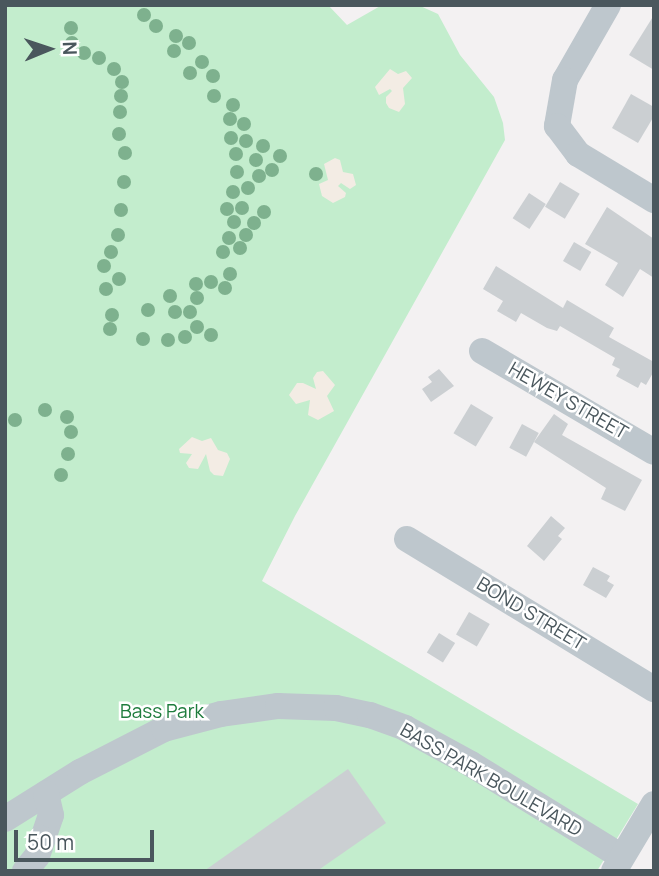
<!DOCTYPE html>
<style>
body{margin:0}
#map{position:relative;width:659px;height:876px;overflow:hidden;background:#f3f1f2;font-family:Manrope,sans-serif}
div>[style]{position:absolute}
.green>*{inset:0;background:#c3edcd}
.sand>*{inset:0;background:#f3ece4}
.building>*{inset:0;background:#cbcfd2;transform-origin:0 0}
.minor>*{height:26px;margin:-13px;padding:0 13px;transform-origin:13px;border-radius:13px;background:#bec7cd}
.trees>*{width:14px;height:14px;margin:-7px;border-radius:50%;background:#7eb18e}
span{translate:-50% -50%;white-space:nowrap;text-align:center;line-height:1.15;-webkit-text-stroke:5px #fff;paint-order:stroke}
.street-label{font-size:19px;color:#4a575d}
.park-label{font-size:19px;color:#1e7c3d}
.frame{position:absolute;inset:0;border:7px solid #4a575d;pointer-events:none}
.north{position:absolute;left:14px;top:14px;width:70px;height:70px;-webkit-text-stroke:5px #fff;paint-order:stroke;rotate:88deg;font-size:19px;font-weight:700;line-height:28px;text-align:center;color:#4a575d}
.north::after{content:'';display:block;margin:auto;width:24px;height:32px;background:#4a575d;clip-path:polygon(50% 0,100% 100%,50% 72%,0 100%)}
.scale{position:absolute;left:14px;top:830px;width:140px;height:32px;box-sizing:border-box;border:4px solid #4a575d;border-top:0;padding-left:9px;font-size:21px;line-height:24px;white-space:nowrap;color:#4a575d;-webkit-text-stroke:5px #fff;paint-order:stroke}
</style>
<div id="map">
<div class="green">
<i style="clip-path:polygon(5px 5px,328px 5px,347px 25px,382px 5px,418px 5px,438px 14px,460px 55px,494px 97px,503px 123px,505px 140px,295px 516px,262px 581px,638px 804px,597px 871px,5px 871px)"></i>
</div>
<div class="sand">
<i style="clip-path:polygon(390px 69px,398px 74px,406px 71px,412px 78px,403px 88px,405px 104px,399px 112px,389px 108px,386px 103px,386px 97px,392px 91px,390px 89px,379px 95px,375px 87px)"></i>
<i style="clip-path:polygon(335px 158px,340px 160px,343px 172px,353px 174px,356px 185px,350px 189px,341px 183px,338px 186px,346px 193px,345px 197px,333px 203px,322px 196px,319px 184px,328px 180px,324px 164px)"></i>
<i style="clip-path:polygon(323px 371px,335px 385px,327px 396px,334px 411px,318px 420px,308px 415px,310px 400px,296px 404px,289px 395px,297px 383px,303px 383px,316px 389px,313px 378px,317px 372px)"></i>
<i style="clip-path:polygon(192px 437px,202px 441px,211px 438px,218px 450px,227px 453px,230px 459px,223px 476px,214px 475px,210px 471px,206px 454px,198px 469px,189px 468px,186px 463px,192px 454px,180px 453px,179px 449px)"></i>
</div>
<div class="building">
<i style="clip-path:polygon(654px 15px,654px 70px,629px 55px)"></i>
<i style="clip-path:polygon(631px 94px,654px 107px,654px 116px,638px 143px,612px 128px)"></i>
<i style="left:560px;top:182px;width:23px;height:29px;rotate:31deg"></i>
<i style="left:529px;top:193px;width:20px;height:30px;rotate:33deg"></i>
<i style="clip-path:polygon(607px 207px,654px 239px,654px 278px,640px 269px,623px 297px,605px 285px,618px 263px,585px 244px)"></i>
<i style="left:574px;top:242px;width:20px;height:22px;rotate:30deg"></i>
<i style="clip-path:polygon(496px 266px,563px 308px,567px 300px,614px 328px,609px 337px,654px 362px,654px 371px,646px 385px,641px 382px,638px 388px,616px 376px,620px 369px,612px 365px,615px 358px,560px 326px,557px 331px,547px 328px,521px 313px,516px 322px,497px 311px,503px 301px,483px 289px)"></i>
<i style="clip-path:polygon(439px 369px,454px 386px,431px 402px,422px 389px,432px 382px,428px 377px)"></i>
<i style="left:471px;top:404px;width:26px;height:34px;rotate:31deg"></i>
<i style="clip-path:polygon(554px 414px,568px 424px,562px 435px,642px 480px,625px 511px,601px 499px,606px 488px,534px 442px)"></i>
<i style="left:522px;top:424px;width:19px;height:27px;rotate:28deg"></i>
<i style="clip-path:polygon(551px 516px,565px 528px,558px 536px,562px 539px,544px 561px,527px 546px)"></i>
<i style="clip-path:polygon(593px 567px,610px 576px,607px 581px,614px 585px,606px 598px,583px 585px)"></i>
<i style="left:469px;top:612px;width:24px;height:26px;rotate:30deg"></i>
<i style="left:439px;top:633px;width:19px;height:23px;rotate:32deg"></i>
<i style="clip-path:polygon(348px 769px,386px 823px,317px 871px,204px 871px)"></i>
</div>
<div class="minor">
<i style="left:608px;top:5px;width:86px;rotate:119.8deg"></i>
<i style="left:565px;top:80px;width:47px;rotate:99.9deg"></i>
<i style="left:557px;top:126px;width:35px;rotate:53deg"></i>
<i style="left:578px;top:154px;width:89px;rotate:31.2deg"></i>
<i style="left:482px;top:351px;width:199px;rotate:30.4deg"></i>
<i style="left:407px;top:539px;width:289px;rotate:31.3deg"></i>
<i style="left:5px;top:819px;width:89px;rotate:-32.1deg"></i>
<i style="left:80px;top:772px;width:94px;rotate:-27.1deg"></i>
<i style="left:164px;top:729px;width:59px;rotate:-14.7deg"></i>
<i style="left:221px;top:714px;width:58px;rotate:-8deg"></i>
<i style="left:278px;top:706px;width:58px;rotate:2deg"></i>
<i style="left:336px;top:708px;width:35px;rotate:12deg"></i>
<i style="left:370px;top:715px;width:37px;rotate:20deg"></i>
<i style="left:405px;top:728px;width:75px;rotate:28.6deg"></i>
<i style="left:471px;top:764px;width:177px;rotate:31.6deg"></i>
<i style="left:25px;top:871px;width:19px;rotate:-51deg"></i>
<i style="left:37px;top:856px;width:43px;rotate:-71.1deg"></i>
<i style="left:51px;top:815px;width:22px;rotate:-103deg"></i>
<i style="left:614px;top:871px;width:78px;rotate:-59.2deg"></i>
</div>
<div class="trees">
<i style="left:144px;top:15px"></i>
<i style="left:156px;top:26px"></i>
<i style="left:71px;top:28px"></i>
<i style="left:176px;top:36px"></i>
<i style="left:72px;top:43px"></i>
<i style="left:189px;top:43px"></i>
<i style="left:174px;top:51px"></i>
<i style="left:84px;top:53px"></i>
<i style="left:99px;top:58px"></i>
<i style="left:202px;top:62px"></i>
<i style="left:114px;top:69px"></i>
<i style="left:190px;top:73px"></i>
<i style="left:213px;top:76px"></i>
<i style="left:122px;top:82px"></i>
<i style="left:121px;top:96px"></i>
<i style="left:214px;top:96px"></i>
<i style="left:233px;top:105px"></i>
<i style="left:120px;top:112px"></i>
<i style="left:230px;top:119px"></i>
<i style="left:244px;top:124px"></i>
<i style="left:119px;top:134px"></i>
<i style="left:231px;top:138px"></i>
<i style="left:246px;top:141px"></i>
<i style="left:263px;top:146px"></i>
<i style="left:125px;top:153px"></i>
<i style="left:236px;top:154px"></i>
<i style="left:280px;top:156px"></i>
<i style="left:256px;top:160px"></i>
<i style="left:272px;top:170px"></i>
<i style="left:237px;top:172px"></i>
<i style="left:316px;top:174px"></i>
<i style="left:259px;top:176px"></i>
<i style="left:124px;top:182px"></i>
<i style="left:248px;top:188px"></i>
<i style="left:233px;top:192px"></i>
<i style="left:242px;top:208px"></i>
<i style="left:227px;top:209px"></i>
<i style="left:121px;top:210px"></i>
<i style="left:264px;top:212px"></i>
<i style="left:234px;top:222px"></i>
<i style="left:254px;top:223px"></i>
<i style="left:118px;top:235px"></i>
<i style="left:246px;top:235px"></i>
<i style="left:229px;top:238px"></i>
<i style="left:240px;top:248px"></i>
<i style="left:111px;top:252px"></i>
<i style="left:223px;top:252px"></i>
<i style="left:104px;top:266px"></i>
<i style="left:230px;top:274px"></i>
<i style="left:119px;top:279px"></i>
<i style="left:211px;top:282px"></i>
<i style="left:196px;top:284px"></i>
<i style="left:225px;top:288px"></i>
<i style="left:106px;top:289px"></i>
<i style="left:170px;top:296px"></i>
<i style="left:197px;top:298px"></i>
<i style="left:148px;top:310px"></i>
<i style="left:175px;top:312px"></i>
<i style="left:190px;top:312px"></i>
<i style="left:112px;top:315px"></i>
<i style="left:197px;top:327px"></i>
<i style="left:110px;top:329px"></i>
<i style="left:211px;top:335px"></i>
<i style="left:185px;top:337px"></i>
<i style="left:143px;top:339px"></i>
<i style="left:168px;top:340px"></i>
<i style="left:45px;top:410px"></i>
<i style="left:67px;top:417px"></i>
<i style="left:15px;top:420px"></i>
<i style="left:71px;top:432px"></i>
<i style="left:68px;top:454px"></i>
<i style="left:61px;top:475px"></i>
</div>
<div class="street-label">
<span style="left:568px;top:401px;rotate:30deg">HEWEY STREET</span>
<span style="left:531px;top:614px;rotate:31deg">BOND STREET</span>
<span style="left:491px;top:780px;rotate:30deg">BASS PARK BOULEVARD</span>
</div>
<div class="park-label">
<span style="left:162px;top:712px">Bass Park</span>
</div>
<div class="frame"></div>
<div class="north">N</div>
<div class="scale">50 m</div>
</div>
